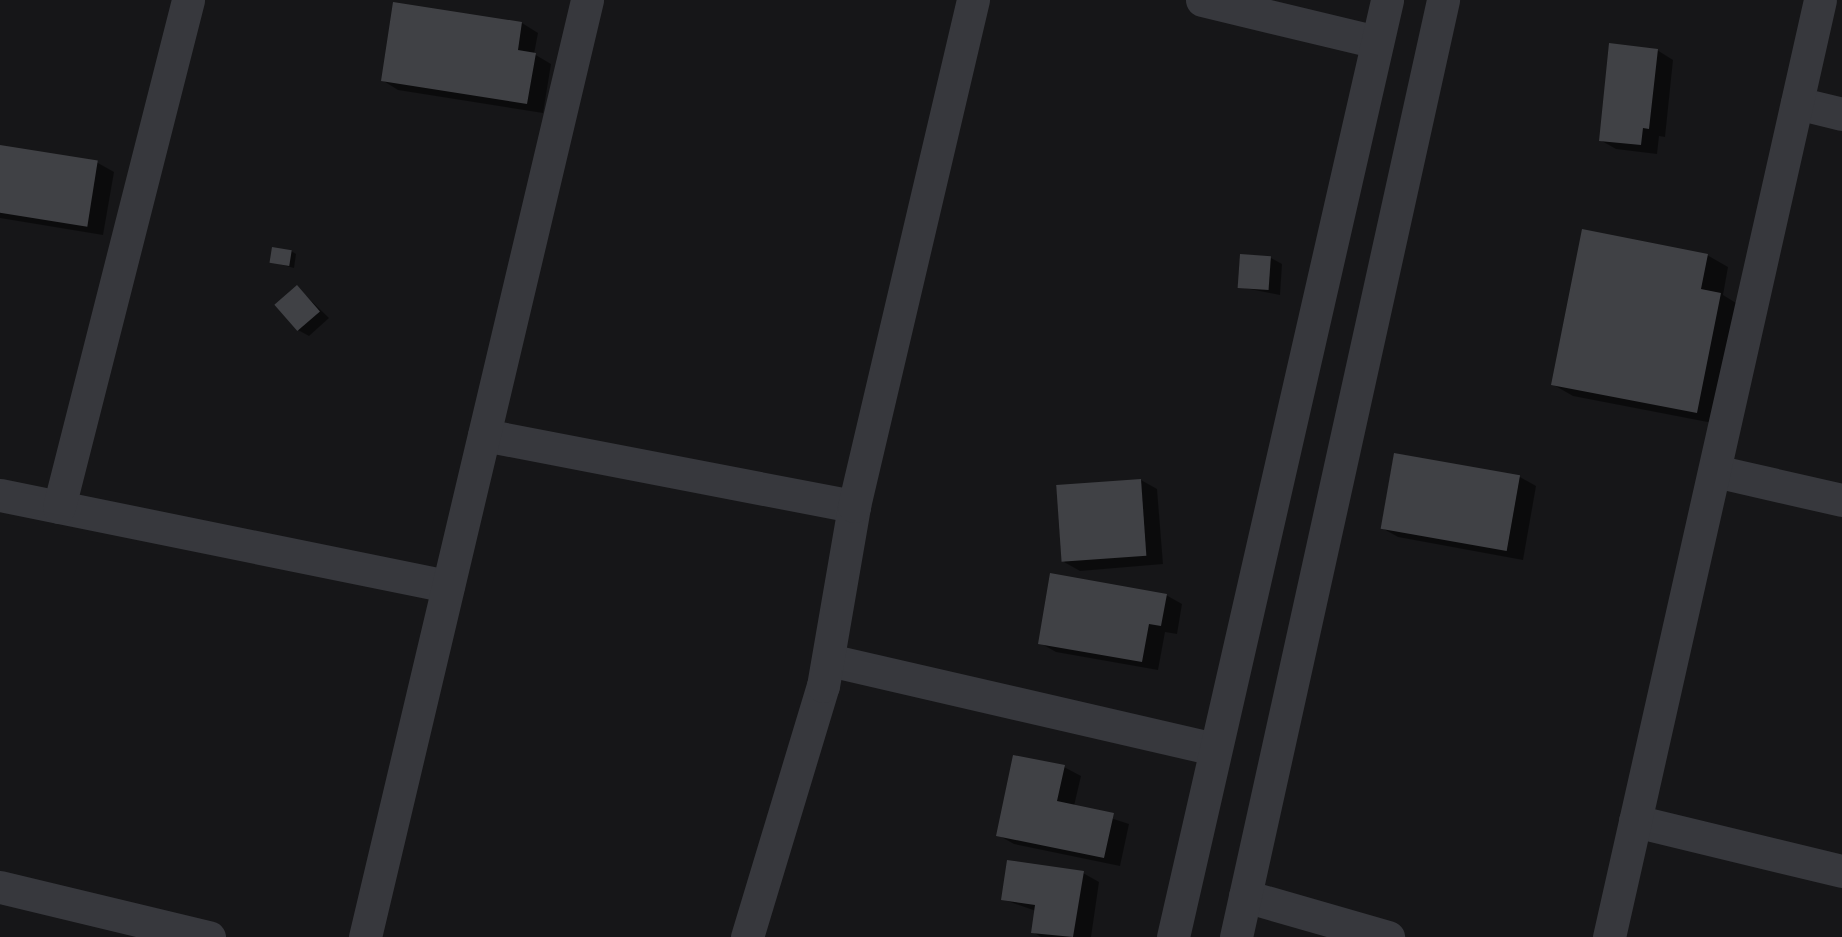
<!DOCTYPE html>
<style>
body{margin:0}
#map{position:relative;width:1842px;height:937px;overflow:hidden;background:#161618;font-family:Raleway,sans-serif}
div>[style]{position:absolute}
.shadow>*{inset:0;background:#0007}
.building>*{inset:0;background:#404145;transform-origin:0 0}
.minor>*{height:33px;margin:-16.5px;padding:0 16.5px;transform-origin:16.5px;border-radius:16.5px;background:#37383d}
span{translate:-50% -50%;white-space:nowrap;text-align:center;line-height:1.15;-webkit-text-stroke:4.5px #111113;paint-order:stroke}
</style>
<div id="map">
<div class="shadow">
<i style="clip-path:polygon(522px 23px,538px 33px,534px 54px,551px 64px,543px 113px,398px 90px,382px 80px)"></i>
<i style="clip-path:polygon(1657px 50px,1673px 60px,1665px 137px,1659px 136px,1657px 154px,1616px 149px,1600px 140px)"></i>
<i style="clip-path:polygon(0 147px,98px 163px,114px 172px,103px 235px,0 218px)"></i>
<i style="clip-path:polygon(291px 251px,296px 254px,294px 268px,272px 262px)"></i>
<i style="clip-path:polygon(1707px 255px,1728px 267px,1723px 295px,1741px 306px,1718px 424px,1573px 396px,1552px 384px)"></i>
<i style="clip-path:polygon(1271px 258px,1282px 264px,1280px 295px,1240px 287px)"></i>
<i style="clip-path:polygon(297px 287px,329px 318px,309px 336px,298px 330px)"></i>
<i style="clip-path:polygon(1396px 454px,1520px 477px,1536px 486px,1523px 560px,1398px 537px,1382px 528px)"></i>
<i style="clip-path:polygon(1141px 480px,1157px 489px,1163px 564px,1080px 571px,1064px 562px)"></i>
<i style="clip-path:polygon(1166px 595px,1182px 604px,1177px 634px,1165px 632px,1158px 670px,1056px 652px,1040px 643px)"></i>
<i style="clip-path:polygon(1064px 767px,1081px 776px,1074px 806px,1129px 824px,1120px 866px,1014px 844px,998px 835px)"></i>
<i style="clip-path:polygon(1083px 873px,1099px 882px,1091px 937px,1041px 937px,1033px 932px,1036px 911px,1002px 899px)"></i>
</div>
<div class="building">
<i style="clip-path:polygon(393px 2px,522px 22px,518px 50px,536px 53px,527px 104px,381px 81px)"></i>
<i style="clip-path:polygon(1609px 43px,1658px 49px,1649px 129px,1643px 128px,1641px 145px,1599px 141px)"></i>
<i style="left:0;top:145px;width:99px;height:67px;rotate:9deg"></i>
<i style="clip-path:polygon(1582px 229px,1708px 254px,1701px 289px,1721px 293px,1697px 413px,1551px 385px)"></i>
<i style="left:272px;top:247px;width:20px;height:16px;rotate:9deg"></i>
<i style="left:1240px;top:254px;width:31px;height:34px;rotate:4deg"></i>
<i style="left:297px;top:285px;width:35px;height:30px;rotate:49deg"></i>
<i style="left:1394px;top:453px;width:128px;height:77px;rotate:10deg"></i>
<i style="left:1141px;top:479px;width:77px;height:85px;rotate:86deg"></i>
<i style="clip-path:polygon(1050px 573px,1167px 594px,1161px 626px,1149px 624px,1142px 662px,1038px 644px)"></i>
<i style="clip-path:polygon(1013px 755px,1065px 765px,1057px 801px,1114px 813px,1104px 858px,996px 836px)"></i>
<i style="clip-path:polygon(1007px 860px,1084px 871px,1073px 937px,1031px 933px,1035px 905px,1001px 900px)"></i>
</div>
<div class="minor">
<i style="left:1202px;top:0;width:180px;rotate:13.5deg"></i>
<i style="left:1797px;top:103px;width:46px;rotate:13.7deg"></i>
<i style="left:484px;top:435px;width:377px;rotate:10.9deg"></i>
<i style="left:1715px;top:471px;width:130px;rotate:12.9deg"></i>
<i style="left:0;top:495px;width:457px;rotate:11.5deg"></i>
<i style="left:59px;top:507px;width:523px;rotate:-75.72deg"></i>
<i style="left:829px;top:660px;width:395px;rotate:13deg"></i>
<i style="left:1635px;top:821px;width:213px;rotate:13.6deg"></i>
<i style="left:0;top:887px;width:215px;rotate:13.5deg"></i>
<i style="left:1245px;top:896px;width:149px;rotate:16deg"></i>
<i style="left:365px;top:937px;width:963px;rotate:-76.67deg"></i>
<i style="left:747px;top:937px;width:262px;rotate:-73.2deg"></i>
<i style="left:823px;top:686px;width:183px;rotate:-80.2deg"></i>
<i style="left:854px;top:506px;width:520px;rotate:-76.77deg"></i>
<i style="left:1173px;top:937px;width:961px;rotate:-77.13deg"></i>
<i style="left:1236px;top:937px;width:960px;rotate:-77.54deg"></i>
<i style="left:1609px;top:937px;width:960px;rotate:-77.31deg"></i>
</div>
</div>
